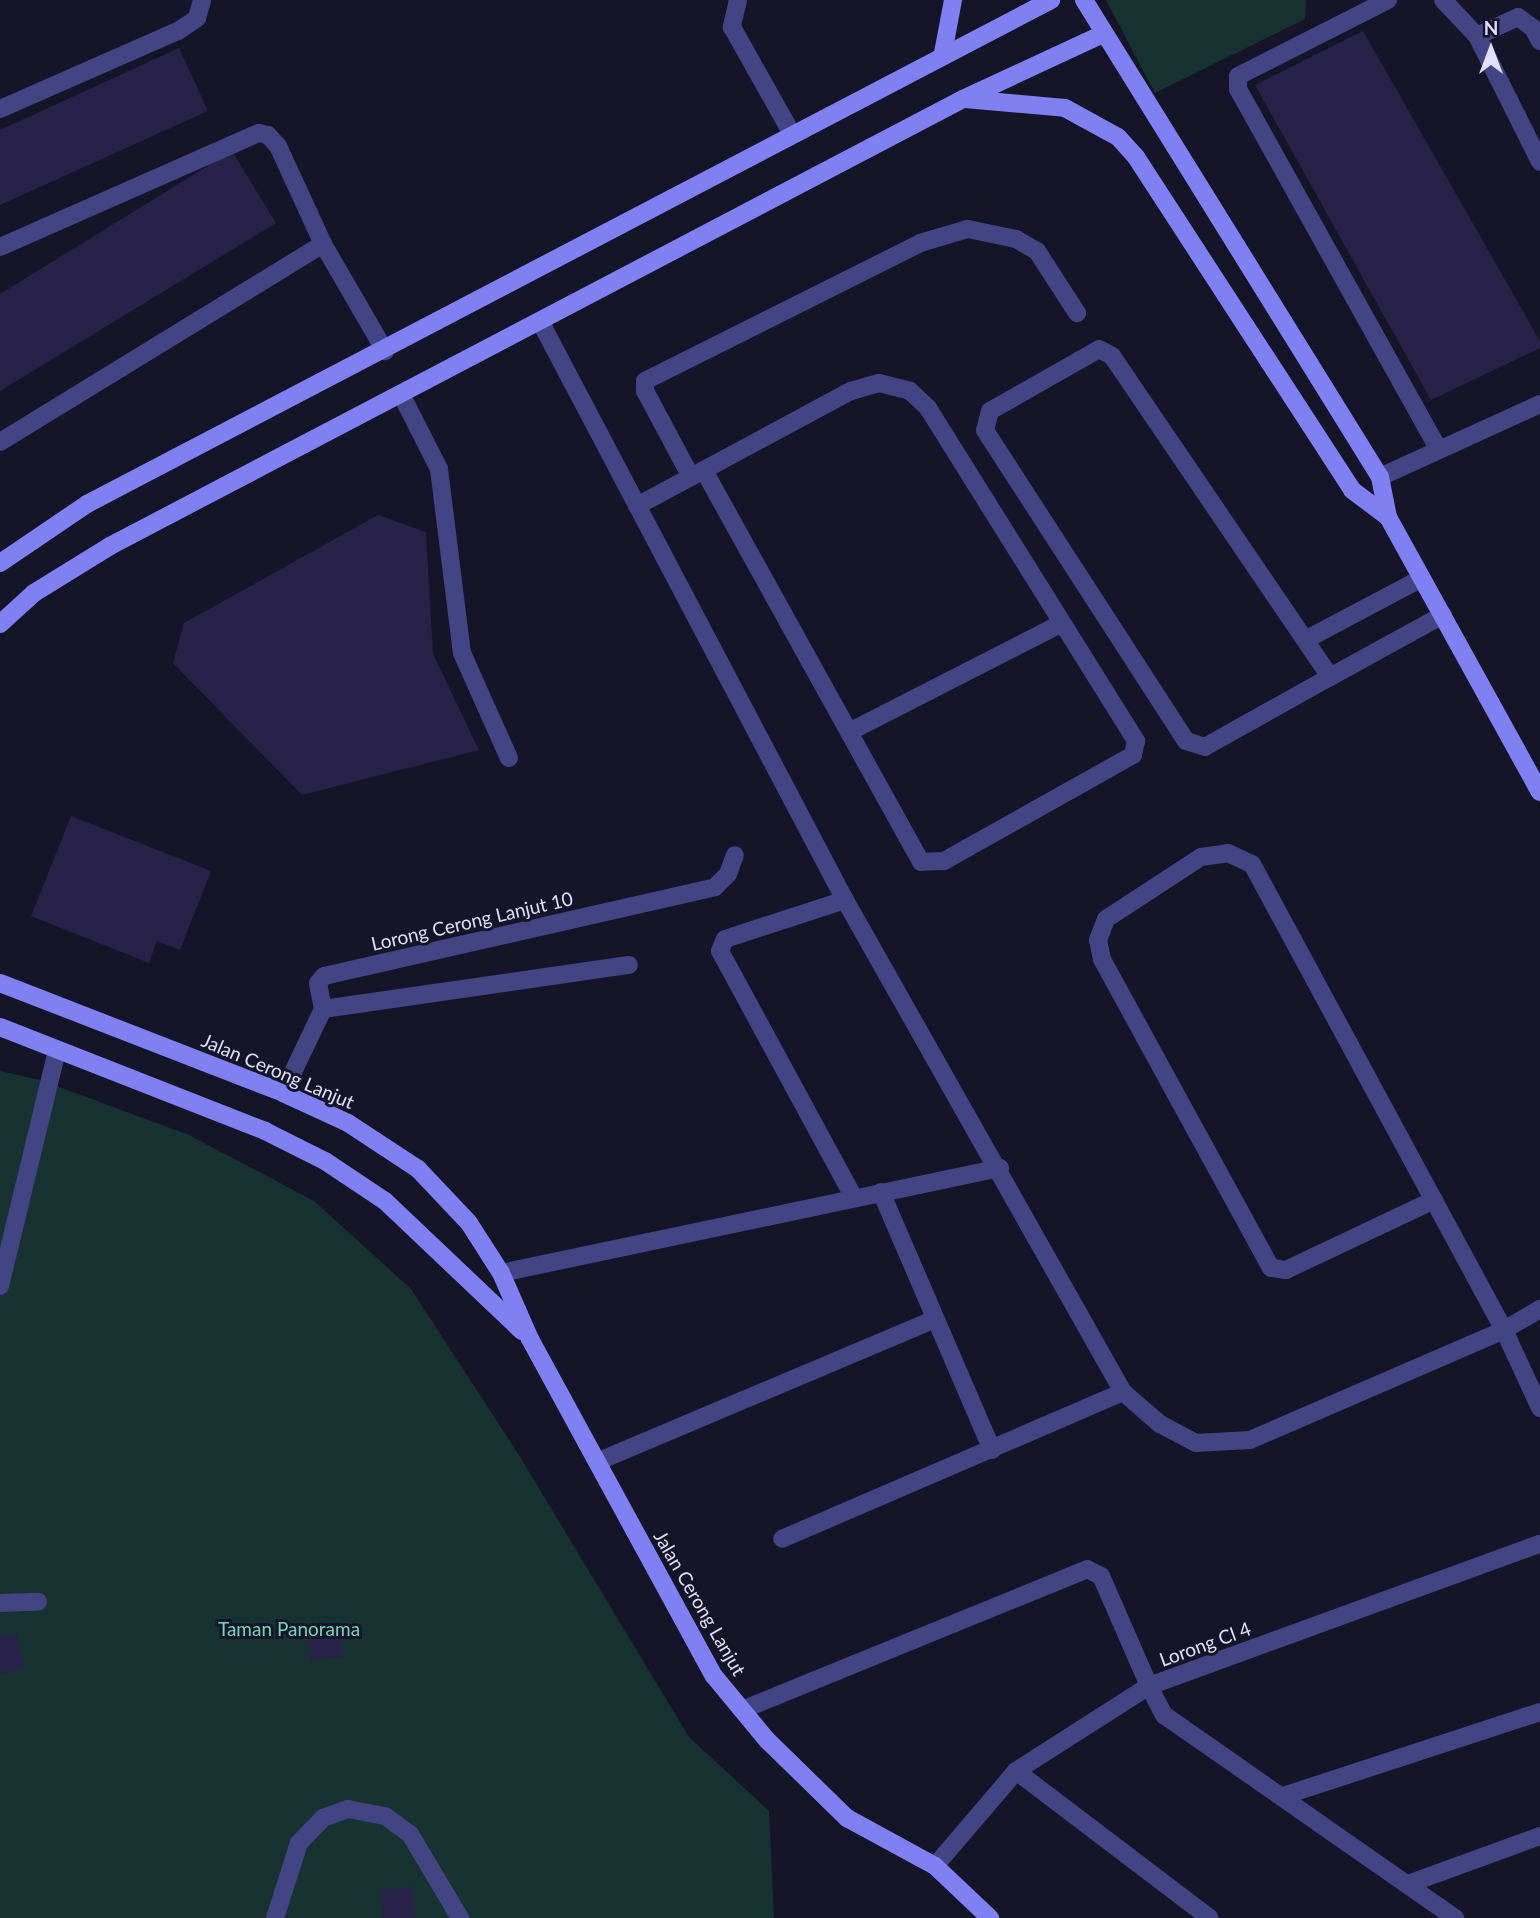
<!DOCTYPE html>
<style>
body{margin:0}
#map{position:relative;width:1540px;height:1918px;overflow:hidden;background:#161429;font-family:Lato,sans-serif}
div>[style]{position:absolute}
.green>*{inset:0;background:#173331}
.building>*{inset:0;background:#282148;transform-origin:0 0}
.lane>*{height:18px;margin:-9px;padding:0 9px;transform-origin:9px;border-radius:9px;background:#434483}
.street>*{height:18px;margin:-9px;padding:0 9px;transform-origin:9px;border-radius:9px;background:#434483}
.secondary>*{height:18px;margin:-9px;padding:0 9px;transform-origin:9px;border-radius:9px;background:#7f81f2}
span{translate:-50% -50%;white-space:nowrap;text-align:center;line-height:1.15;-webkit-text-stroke:6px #161429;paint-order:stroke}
.street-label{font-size:19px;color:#e1dffc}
.park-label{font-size:19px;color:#71d6b9}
.north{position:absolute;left:1456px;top:14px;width:70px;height:70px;-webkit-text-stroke:5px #161429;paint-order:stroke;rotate:0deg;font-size:19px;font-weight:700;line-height:28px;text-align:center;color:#e1dffc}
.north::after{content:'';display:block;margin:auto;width:24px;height:32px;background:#e1dffc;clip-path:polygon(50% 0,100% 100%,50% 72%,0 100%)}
</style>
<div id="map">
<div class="green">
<i style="clip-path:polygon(1106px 0,1306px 0,1305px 19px,1155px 93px)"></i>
<i style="clip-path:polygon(0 1071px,40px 1080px,189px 1135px,314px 1201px,411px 1289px,517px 1452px,689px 1737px,769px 1811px,774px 1918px,0 1918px)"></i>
</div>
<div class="building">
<i style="clip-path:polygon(1363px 31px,1540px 341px,1540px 348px,1431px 400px,1255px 85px)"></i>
<i style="clip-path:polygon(179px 48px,208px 111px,0 205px,0 130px)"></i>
<i style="clip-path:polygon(232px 151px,276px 223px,0 391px,0 294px)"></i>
<i style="clip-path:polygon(378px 515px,426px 532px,433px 654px,479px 750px,302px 795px,173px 663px,184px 623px)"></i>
<i style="clip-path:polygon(71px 816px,211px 871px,180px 950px,157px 941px,149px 963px,31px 916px)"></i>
<i style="left:339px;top:1623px;width:34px;height:33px;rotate:83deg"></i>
<i style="clip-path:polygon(16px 1633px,25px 1668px,0 1674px,0 1637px)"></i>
<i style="left:412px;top:1887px;width:31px;height:32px;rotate:84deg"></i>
</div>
<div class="lane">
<i style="left:738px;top:0;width:28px;rotate:103deg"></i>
<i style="left:732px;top:27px;width:123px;rotate:60.7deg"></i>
<i style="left:1388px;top:0;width:168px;rotate:153.1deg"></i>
<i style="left:1238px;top:76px;width:13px;rotate:90deg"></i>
<i style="left:1238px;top:89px;width:413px;rotate:60.9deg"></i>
<i style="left:1443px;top:0;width:50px;rotate:46.6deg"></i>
<i style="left:1477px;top:36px;width:141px;rotate:63.4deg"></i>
<i style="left:1477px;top:36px;width:45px;rotate:-24.9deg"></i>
<i style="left:1518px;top:17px;width:19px;rotate:36deg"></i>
<i style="left:1533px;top:28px;width:15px;rotate:62deg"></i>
<i style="left:0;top:247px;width:283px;rotate:-23.8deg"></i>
<i style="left:259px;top:133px;width:9px;rotate:13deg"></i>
<i style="left:268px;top:135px;width:15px;rotate:48deg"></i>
<i style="left:278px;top:146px;width:108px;rotate:65.3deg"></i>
<i style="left:1099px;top:349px;width:15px;rotate:28deg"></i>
<i style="left:1112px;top:356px;width:388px;rotate:55.8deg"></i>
<i style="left:1330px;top:677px;width:143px;rotate:150.8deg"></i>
<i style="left:1205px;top:747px;width:20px;rotate:-162deg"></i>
<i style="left:1186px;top:741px;width:370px;rotate:-122.9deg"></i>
<i style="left:985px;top:430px;width:20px;rotate:-75deg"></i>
<i style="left:990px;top:411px;width:125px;rotate:-29.6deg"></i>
<i style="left:402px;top:396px;width:82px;rotate:63.1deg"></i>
<i style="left:439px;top:469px;width:185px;rotate:82.9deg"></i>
<i style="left:462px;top:653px;width:115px;rotate:65.9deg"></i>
<i style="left:691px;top:477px;width:98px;rotate:-118.1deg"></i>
<i style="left:645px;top:391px;width:10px;rotate:-90deg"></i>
<i style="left:645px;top:381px;width:308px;rotate:-26.6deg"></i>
<i style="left:920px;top:243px;width:50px;rotate:-16.3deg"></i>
<i style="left:968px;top:229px;width:49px;rotate:11.8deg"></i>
<i style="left:1016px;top:239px;width:24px;rotate:30deg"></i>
<i style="left:1037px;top:251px;width:74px;rotate:57.2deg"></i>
<i style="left:1380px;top:477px;width:176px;rotate:-24.5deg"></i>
<i style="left:637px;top:506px;width:243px;rotate:-28.3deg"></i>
<i style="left:851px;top:391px;width:29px;rotate:-16deg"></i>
<i style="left:879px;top:383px;width:32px;rotate:14deg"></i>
<i style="left:910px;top:391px;width:25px;rotate:43deg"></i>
<i style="left:928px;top:408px;width:393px;rotate:58deg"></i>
<i style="left:1136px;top:741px;width:14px;rotate:102deg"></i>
<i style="left:1133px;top:755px;width:217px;rotate:150.7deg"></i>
<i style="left:944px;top:861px;width:23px;rotate:178deg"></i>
<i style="left:921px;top:862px;width:448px;rotate:-119deg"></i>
<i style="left:1307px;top:639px;width:130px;rotate:-27.9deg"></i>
<i style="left:1330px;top:677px;width:129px;rotate:-28.8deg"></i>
<i style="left:849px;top:732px;width:239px;rotate:-27.1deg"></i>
<i style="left:845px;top:900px;width:126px;rotate:162deg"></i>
<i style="left:725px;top:939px;width:13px;rotate:113deg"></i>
<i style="left:720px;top:951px;width:281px;rotate:61.5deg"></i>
<i style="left:323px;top:1009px;width:26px;rotate:-101deg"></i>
<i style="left:318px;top:983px;width:9px;rotate:-49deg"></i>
<i style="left:324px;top:976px;width:401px;rotate:-12.8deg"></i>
<i style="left:715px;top:887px;width:18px;rotate:-45deg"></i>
<i style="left:728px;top:874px;width:20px;rotate:-70deg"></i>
<i style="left:881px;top:1192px;width:281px;rotate:66.7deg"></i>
<i style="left:1434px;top:1200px;width:164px;rotate:154.7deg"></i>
<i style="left:1286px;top:1270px;width:15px;rotate:-172deg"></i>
<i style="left:1271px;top:1268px;width:352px;rotate:-118.7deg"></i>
<i style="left:1102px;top:959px;width:19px;rotate:-102deg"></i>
<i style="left:1098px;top:940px;width:22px;rotate:-69deg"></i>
<i style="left:1106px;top:919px;width:113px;rotate:-33.1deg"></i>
<i style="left:1201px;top:857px;width:27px;rotate:-8deg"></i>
<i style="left:1228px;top:853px;width:26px;rotate:25deg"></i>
<i style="left:1252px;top:864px;width:530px;rotate:61.6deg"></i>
<i style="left:0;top:1286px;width:242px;rotate:-76.4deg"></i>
<i style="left:599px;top:1461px;width:365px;rotate:-22.9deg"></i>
<i style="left:0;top:1603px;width:38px;rotate:-2deg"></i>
<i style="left:742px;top:1710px;width:373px;rotate:-22.2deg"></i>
<i style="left:1087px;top:1569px;width:16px;rotate:27deg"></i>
<i style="left:1101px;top:1576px;width:120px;rotate:66.4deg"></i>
<i style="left:1016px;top:1771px;width:243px;rotate:37.2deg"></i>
<i style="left:1283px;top:1796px;width:270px;rotate:-18.1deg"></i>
<i style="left:275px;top:1918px;width:79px;rotate:-72.3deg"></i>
<i style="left:299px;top:1843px;width:35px;rotate:-46deg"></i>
<i style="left:323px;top:1818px;width:27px;rotate:-20deg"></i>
<i style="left:348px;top:1809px;width:38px;rotate:11deg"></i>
<i style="left:385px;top:1816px;width:31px;rotate:36deg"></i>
<i style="left:410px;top:1834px;width:98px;rotate:59.2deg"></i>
</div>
<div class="street">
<i style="left:0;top:109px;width:194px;rotate:-23.7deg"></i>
<i style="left:178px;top:31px;width:23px;rotate:-34deg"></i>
<i style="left:197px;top:18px;width:19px;rotate:-74deg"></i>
<i style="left:541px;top:323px;width:652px;rotate:62.22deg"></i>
<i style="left:845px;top:900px;width:565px;rotate:60.53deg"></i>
<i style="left:1123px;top:1392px;width:371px;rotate:156.7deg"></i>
<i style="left:0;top:442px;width:379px;rotate:-31.5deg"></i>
<i style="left:323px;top:244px;width:124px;rotate:59.9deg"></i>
<i style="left:283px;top:1093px;width:93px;rotate:-64.5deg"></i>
<i style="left:323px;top:1009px;width:309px;rotate:-8.2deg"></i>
<i style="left:501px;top:1273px;width:510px;rotate:-11.88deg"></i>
<i style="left:1504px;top:1330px;width:86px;rotate:65.2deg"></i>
<i style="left:1123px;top:1392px;width:49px;rotate:40.9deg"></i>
<i style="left:1160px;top:1424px;width:41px;rotate:27.8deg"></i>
<i style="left:1196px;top:1443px;width:54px;rotate:-3.2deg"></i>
<i style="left:1250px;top:1440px;width:277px;rotate:-23.4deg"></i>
<i style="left:1504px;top:1330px;width:42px;rotate:-30.3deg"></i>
<i style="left:1149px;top:1686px;width:33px;rotate:63deg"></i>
<i style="left:1164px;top:1715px;width:355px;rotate:34.9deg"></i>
<i style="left:935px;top:1866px;width:125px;rotate:-49.5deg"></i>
<i style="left:1016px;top:1771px;width:158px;rotate:-32.6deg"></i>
<i style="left:1149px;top:1686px;width:416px;rotate:-20deg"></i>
<i style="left:1408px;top:1884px;width:140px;rotate:-20deg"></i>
</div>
<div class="secondary">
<i style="left:1084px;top:0;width:561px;rotate:58.18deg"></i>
<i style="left:1380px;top:477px;width:41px;rotate:78.7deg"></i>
<i style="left:1388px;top:517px;width:314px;rotate:61.1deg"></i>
<i style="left:943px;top:53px;width:54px;rotate:-79.3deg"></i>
<i style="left:965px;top:99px;width:100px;rotate:5.1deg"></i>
<i style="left:1065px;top:108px;width:60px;rotate:28.7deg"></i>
<i style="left:1118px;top:137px;width:27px;rotate:48deg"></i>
<i style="left:1136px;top:157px;width:397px;rotate:57deg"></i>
<i style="left:1352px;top:490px;width:45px;rotate:36.9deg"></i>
<i style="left:0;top:563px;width:105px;rotate:-34.1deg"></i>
<i style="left:87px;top:504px;width:1088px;rotate:-27.6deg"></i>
<i style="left:0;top:624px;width:46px;rotate:-42.4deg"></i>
<i style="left:34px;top:593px;width:89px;rotate:-31.7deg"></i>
<i style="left:110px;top:546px;width:963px;rotate:-27.66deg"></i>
<i style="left:963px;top:99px;width:154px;rotate:-24.9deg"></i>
<i style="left:0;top:983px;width:304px;rotate:21.2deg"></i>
<i style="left:283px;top:1093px;width:72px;rotate:24.8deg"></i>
<i style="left:348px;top:1123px;width:84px;rotate:33.3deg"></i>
<i style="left:418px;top:1169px;width:74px;rotate:46.6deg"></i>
<i style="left:469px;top:1223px;width:59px;rotate:57.4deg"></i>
<i style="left:501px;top:1273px;width:72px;rotate:66.3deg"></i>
<i style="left:530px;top:1339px;width:384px;rotate:61.4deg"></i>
<i style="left:714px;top:1676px;width:83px;rotate:50.4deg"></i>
<i style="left:767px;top:1740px;width:112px;rotate:44.3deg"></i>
<i style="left:847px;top:1818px;width:100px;rotate:28.6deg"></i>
<i style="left:935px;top:1866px;width:76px;rotate:43.4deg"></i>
<i style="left:0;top:1027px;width:285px;rotate:21.4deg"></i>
<i style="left:265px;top:1131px;width:67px;rotate:26.6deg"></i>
<i style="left:325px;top:1161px;width:72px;rotate:33.7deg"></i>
<i style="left:385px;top:1201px;width:189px;rotate:43.5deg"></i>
</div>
<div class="street-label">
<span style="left:472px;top:921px;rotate:-13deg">Lorong Cerong Lanjut 10</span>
<span style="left:278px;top:1071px;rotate:23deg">Jalan Cerong Lanjut</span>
<span style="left:700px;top:1603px;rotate:60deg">Jalan Cerong Lanjut</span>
<span style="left:1205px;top:1644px;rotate:-20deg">Lorong Cl 4</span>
</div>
<div class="park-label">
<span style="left:289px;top:1629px">Taman Panorama</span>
</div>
<div class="north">N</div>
</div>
